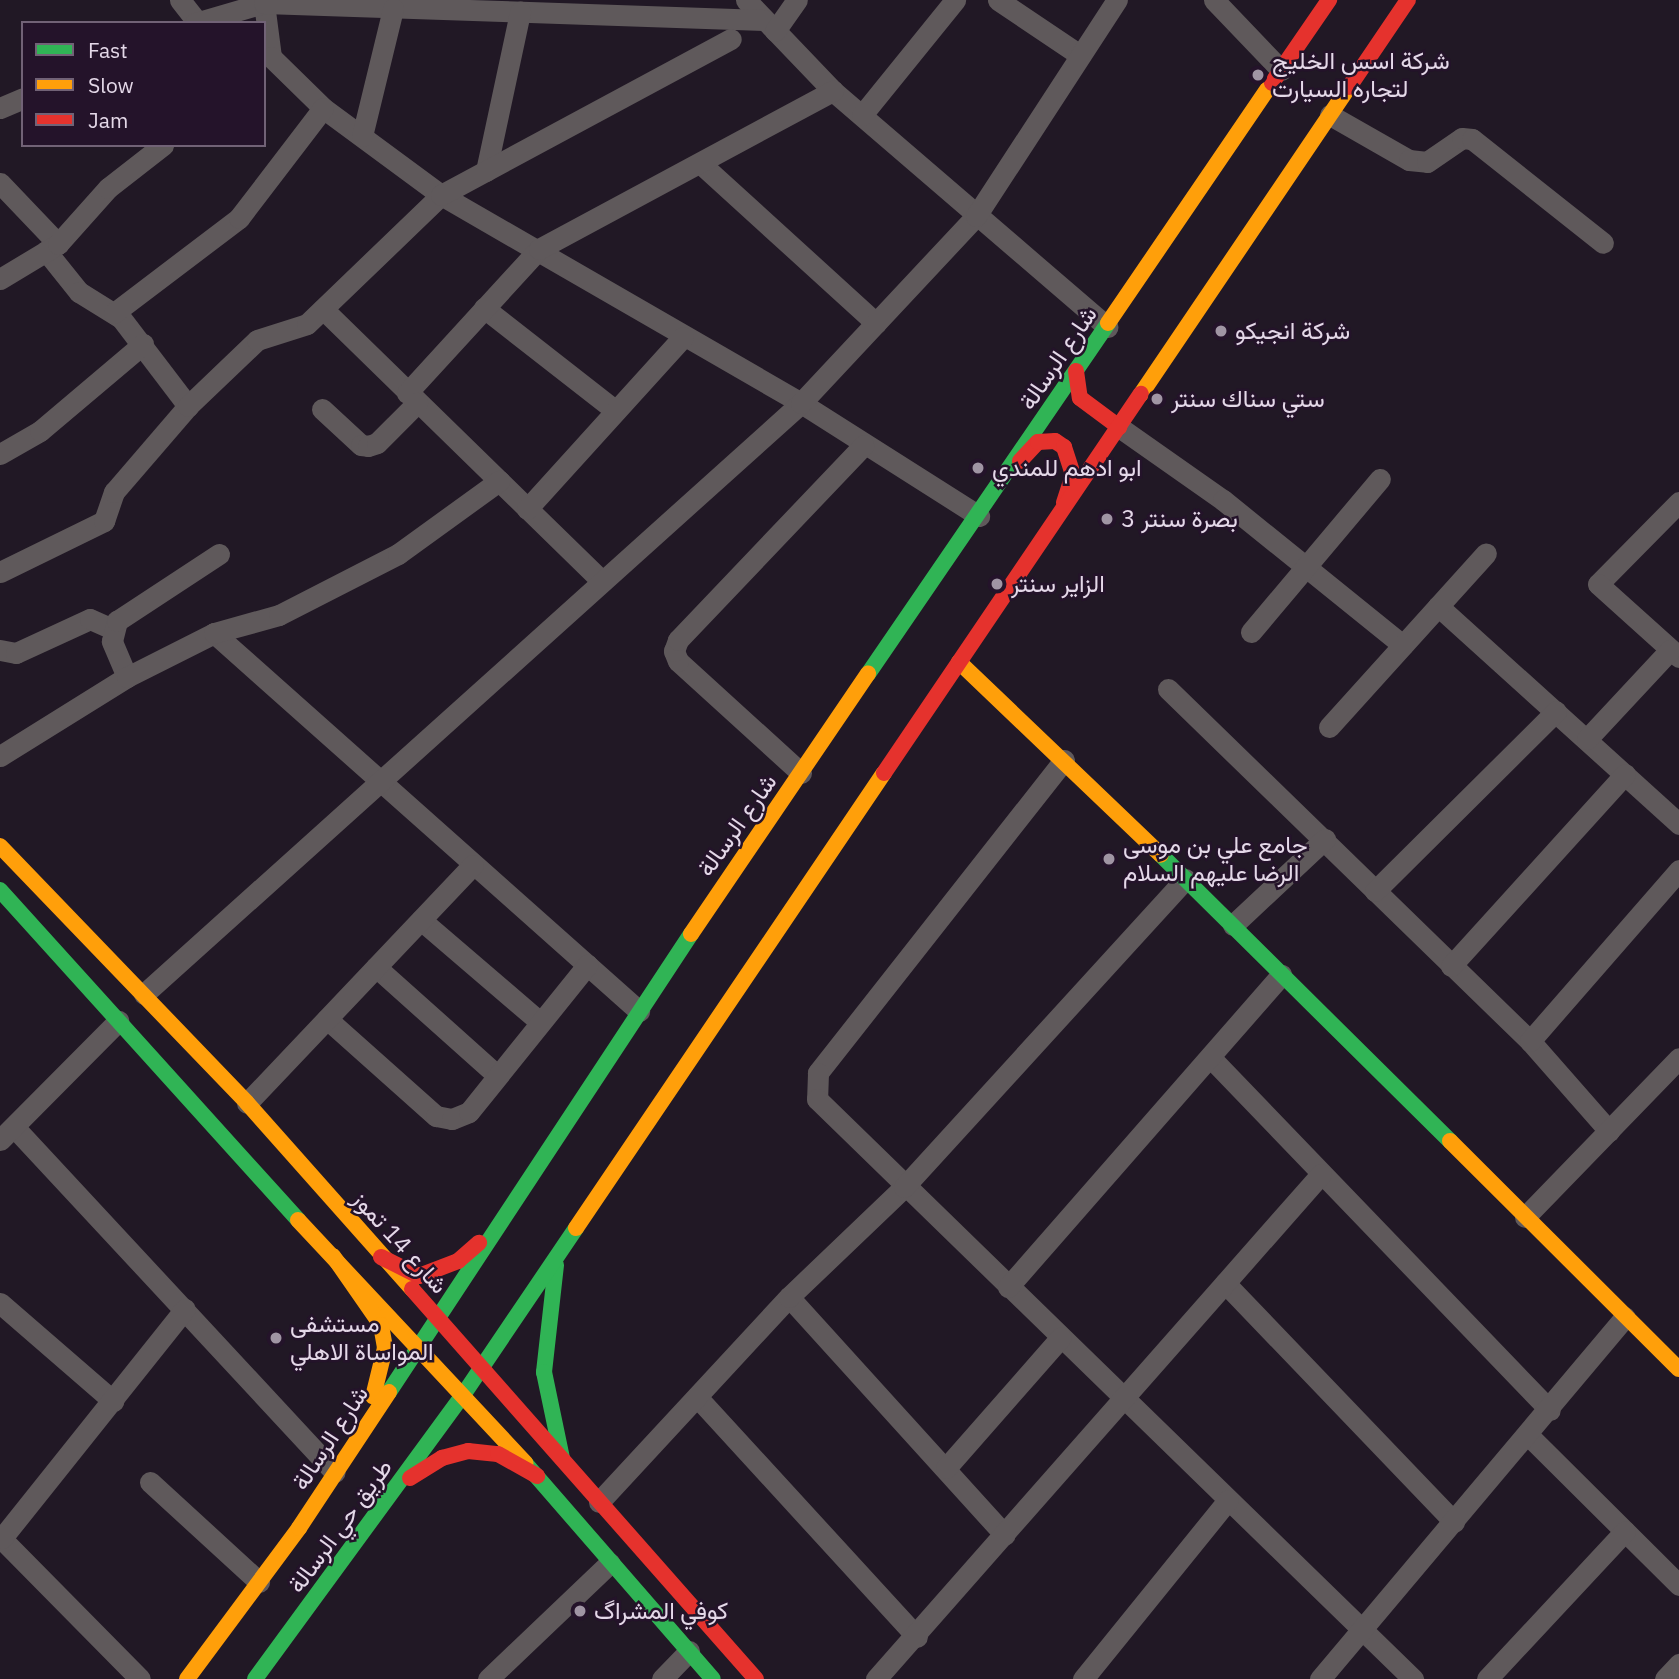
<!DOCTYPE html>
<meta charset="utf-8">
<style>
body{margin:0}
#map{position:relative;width:1679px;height:1679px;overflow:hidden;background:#211825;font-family:"IBM Plex Sans",Vazirmatn,sans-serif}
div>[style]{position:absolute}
.street>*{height:21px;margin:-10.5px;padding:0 10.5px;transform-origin:10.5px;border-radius:10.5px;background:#5f595b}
.fast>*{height:16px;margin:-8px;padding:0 8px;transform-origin:8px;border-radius:8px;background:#30b455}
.slow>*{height:16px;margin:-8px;padding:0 8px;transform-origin:8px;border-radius:8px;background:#ff9f0a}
.jam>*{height:16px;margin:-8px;padding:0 8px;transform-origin:8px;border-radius:8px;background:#e5322d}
.dots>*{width:19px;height:19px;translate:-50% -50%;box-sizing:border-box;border:4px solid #24132a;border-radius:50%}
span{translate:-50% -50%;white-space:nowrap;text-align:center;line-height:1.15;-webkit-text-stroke:5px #24132a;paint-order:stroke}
.poi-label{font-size:24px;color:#e4d8e8}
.left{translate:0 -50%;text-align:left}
.street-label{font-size:24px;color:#e4d8e8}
.legend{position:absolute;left:21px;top:21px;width:245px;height:126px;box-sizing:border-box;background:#24132a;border:2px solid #716276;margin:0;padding:9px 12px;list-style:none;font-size:21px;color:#e4d8e8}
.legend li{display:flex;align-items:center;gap:14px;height:35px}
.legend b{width:35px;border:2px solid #716276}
</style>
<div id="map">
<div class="street">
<i style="left:180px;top:0;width:28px;rotate:52deg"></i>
<i style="left:746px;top:0;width:126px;rotate:46.3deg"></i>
<i style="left:833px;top:91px;width:362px;rotate:40.7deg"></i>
<i style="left:998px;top:0;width:99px;rotate:33.9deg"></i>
<i style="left:1214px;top:0;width:97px;rotate:46.3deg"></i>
<i style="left:264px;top:3px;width:54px;rotate:82.6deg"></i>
<i style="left:271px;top:57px;width:73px;rotate:44.4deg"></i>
<i style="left:323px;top:108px;width:147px;rotate:36.4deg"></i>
<i style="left:441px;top:195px;width:416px;rotate:30deg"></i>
<i style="left:801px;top:403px;width:211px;rotate:32.4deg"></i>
<i style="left:195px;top:23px;width:72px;rotate:-16.2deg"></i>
<i style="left:264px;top:3px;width:500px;rotate:1.95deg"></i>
<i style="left:775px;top:31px;width:38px;rotate:-55deg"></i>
<i style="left:0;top:108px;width:25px;rotate:-23deg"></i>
<i style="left:862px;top:115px;width:148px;rotate:-51deg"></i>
<i style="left:1330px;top:115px;width:91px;rotate:29.7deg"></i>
<i style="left:1409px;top:160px;width:18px;rotate:6deg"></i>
<i style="left:1427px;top:162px;width:42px;rotate:-34.4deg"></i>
<i style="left:1462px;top:138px;width:10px;rotate:6deg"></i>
<i style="left:1472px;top:139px;width:167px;rotate:38.4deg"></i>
<i style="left:362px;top:136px;width:131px;rotate:-76.3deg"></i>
<i style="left:700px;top:163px;width:238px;rotate:42.3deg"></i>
<i style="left:486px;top:171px;width:163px;rotate:-77.9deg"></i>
<i style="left:0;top:183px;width:84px;rotate:46.4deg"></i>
<i style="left:46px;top:251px;width:53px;rotate:51.2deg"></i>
<i style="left:79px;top:292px;width:49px;rotate:31.8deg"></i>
<i style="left:121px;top:318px;width:111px;rotate:52.7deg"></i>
<i style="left:0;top:279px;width:68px;rotate:-31.1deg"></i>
<i style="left:58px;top:244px;width:75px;rotate:-48.2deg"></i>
<i style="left:108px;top:188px;width:70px;rotate:-38deg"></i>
<i style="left:484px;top:308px;width:167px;rotate:38deg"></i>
<i style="left:323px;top:309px;width:390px;rotate:44.3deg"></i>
<i style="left:114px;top:313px;width:157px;rotate:-37.2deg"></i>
<i style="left:239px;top:218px;width:138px;rotate:-52.6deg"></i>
<i style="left:407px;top:393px;width:195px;rotate:-47.5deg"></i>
<i style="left:539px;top:249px;width:334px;rotate:-28.3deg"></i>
<i style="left:322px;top:409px;width:53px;rotate:42.7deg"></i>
<i style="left:361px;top:445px;width:7px;rotate:8deg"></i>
<i style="left:368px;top:446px;width:9px;rotate:-18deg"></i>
<i style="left:377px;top:443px;width:57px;rotate:-45deg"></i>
<i style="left:1119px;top:427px;width:127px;rotate:35.1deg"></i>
<i style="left:1223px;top:500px;width:231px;rotate:38.9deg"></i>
<i style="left:0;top:454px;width:46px;rotate:-29.9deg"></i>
<i style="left:40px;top:431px;width:135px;rotate:-40.2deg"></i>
<i style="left:1679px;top:502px;width:115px;rotate:134.6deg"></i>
<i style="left:1598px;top:584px;width:109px;rotate:42deg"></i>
<i style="left:527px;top:509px;width:232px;rotate:-47.8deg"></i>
<i style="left:0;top:572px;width:116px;rotate:-26.1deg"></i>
<i style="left:104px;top:521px;width:31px;rotate:-71deg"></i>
<i style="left:114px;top:492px;width:113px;rotate:-49.3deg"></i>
<i style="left:188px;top:406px;width:95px;rotate:-43.7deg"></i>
<i style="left:257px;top:340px;width:52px;rotate:-17.7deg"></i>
<i style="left:307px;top:324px;width:186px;rotate:-43.9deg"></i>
<i style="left:441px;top:195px;width:329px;rotate:-28.3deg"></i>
<i style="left:1438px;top:606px;width:325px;rotate:42.1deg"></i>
<i style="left:1251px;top:632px;width:200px;rotate:-49.9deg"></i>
<i style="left:214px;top:633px;width:569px;rotate:41.65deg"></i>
<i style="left:0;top:650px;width:16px;rotate:11deg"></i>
<i style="left:16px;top:653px;width:81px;rotate:-24.7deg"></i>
<i style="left:90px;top:619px;width:24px;rotate:24deg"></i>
<i style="left:127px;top:677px;width:39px;rotate:-113deg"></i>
<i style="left:112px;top:641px;width:21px;rotate:-76deg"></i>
<i style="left:117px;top:621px;width:122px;rotate:-33.3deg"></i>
<i style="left:1168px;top:689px;width:505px;rotate:44.2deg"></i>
<i style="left:1530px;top:1041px;width:120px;rotate:48.7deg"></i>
<i style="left:1329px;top:727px;width:234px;rotate:-47.9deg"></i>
<i style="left:1587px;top:739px;width:122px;rotate:-47deg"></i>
<i style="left:0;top:756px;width:150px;rotate:-31.9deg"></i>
<i style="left:127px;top:677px;width:97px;rotate:-26.8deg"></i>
<i style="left:214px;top:633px;width:67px;rotate:-15.5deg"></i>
<i style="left:279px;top:615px;width:134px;rotate:-27.1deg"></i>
<i style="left:398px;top:554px;width:125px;rotate:-35.9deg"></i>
<i style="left:1064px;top:760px;width:398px;rotate:128.2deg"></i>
<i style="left:818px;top:1073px;width:26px;rotate:92deg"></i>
<i style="left:817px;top:1099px;width:832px;rotate:44.22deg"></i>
<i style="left:801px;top:773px;width:166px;rotate:-137.7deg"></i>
<i style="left:678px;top:661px;width:11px;rotate:-112deg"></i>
<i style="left:674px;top:651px;width:12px;rotate:-70deg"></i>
<i style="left:678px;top:640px;width:269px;rotate:-46.4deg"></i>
<i style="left:1375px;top:891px;width:255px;rotate:-44.8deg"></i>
<i style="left:421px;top:920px;width:155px;rotate:40.6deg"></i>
<i style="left:1233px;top:925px;width:126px;rotate:-43.1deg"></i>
<i style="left:1451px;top:966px;width:259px;rotate:-47.8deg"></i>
<i style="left:376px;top:967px;width:162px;rotate:41.8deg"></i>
<i style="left:144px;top:994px;width:884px;rotate:-41.97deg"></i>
<i style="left:801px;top:403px;width:256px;rotate:-46.9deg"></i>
<i style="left:976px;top:216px;width:258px;rotate:-56.9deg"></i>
<i style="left:327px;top:1019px;width:146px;rotate:41.7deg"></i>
<i style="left:436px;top:1116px;width:16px;rotate:11deg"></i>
<i style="left:452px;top:1119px;width:18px;rotate:-22deg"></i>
<i style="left:469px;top:1112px;width:189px;rotate:-51.2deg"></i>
<i style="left:1530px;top:1041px;width:227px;rotate:-48.9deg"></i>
<i style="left:1210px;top:1057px;width:490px;rotate:46.1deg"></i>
<i style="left:247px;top:1103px;width:328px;rotate:-46.5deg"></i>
<i style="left:14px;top:1127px;width:471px;rotate:47.1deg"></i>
<i style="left:0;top:1140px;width:168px;rotate:-45.2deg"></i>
<i style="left:1525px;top:1217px;width:221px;rotate:-45.9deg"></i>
<i style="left:1225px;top:1283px;width:331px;rotate:46.2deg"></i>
<i style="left:1008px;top:1287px;width:415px;rotate:-48.8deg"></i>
<i style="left:789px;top:1297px;width:321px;rotate:47.8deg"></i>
<i style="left:0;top:1303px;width:150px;rotate:40.9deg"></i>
<i style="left:698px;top:1398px;width:324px;rotate:47.5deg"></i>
<i style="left:1528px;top:1435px;width:213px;rotate:44.8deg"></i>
<i style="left:946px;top:1468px;width:174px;rotate:-48.7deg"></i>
<i style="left:150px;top:1482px;width:148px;rotate:42.5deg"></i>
<i style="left:599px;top:1502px;width:280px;rotate:-47.2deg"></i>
<i style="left:789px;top:1297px;width:159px;rotate:-43.7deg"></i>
<i style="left:904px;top:1187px;width:417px;rotate:-47.6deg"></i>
<i style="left:0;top:1537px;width:199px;rotate:45.4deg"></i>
<i style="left:2px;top:1538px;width:293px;rotate:-51.4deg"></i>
<i style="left:488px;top:1679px;width:168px;rotate:-43.6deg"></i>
<i style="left:662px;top:1679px;width:39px;rotate:-46deg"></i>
<i style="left:876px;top:1679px;width:673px;rotate:-48.61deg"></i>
<i style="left:1083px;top:1679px;width:230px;rotate:-51deg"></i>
<i style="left:1320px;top:1679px;width:473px;rotate:-49.9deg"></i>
<i style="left:1487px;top:1679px;width:202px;rotate:-47deg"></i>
<i style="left:1665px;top:1679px;width:21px;rotate:-47deg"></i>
</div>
<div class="fast">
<i style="left:868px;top:674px;width:425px;rotate:-55.6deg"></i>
<i style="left:1161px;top:855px;width:407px;rotate:44.7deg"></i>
<i style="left:0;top:890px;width:445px;rotate:47.9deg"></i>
<i style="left:556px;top:1265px;width:108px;rotate:96.4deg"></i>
<i style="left:544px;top:1372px;width:88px;rotate:78.2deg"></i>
<i style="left:389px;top:1392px;width:549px;rotate:-56.6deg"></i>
<i style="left:525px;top:1463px;width:286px;rotate:49deg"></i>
<i style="left:255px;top:1679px;width:348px;rotate:-53.8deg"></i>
<i style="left:461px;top:1398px;width:205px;rotate:-55.9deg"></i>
</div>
<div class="slow">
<i style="left:1108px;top:323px;width:291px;rotate:-55.7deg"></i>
<i style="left:1141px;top:394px;width:371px;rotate:-55.9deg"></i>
<i style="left:959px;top:662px;width:279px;rotate:43.7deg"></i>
<i style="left:0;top:846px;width:356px;rotate:46.1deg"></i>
<i style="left:247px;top:1103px;width:249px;rotate:48.4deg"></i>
<i style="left:691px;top:934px;width:315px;rotate:-55.8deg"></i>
<i style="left:1450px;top:1141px;width:323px;rotate:44.9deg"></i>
<i style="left:298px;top:1220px;width:333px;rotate:46.9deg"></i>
<i style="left:576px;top:1228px;width:549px;rotate:-55.91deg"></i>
<i style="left:333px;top:1256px;width:84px;rotate:55.2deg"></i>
<i style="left:381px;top:1325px;width:23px;rotate:80deg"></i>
<i style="left:385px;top:1348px;width:50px;rotate:103.8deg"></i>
<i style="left:187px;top:1679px;width:188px;rotate:-53.4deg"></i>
<i style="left:299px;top:1528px;width:163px;rotate:-56.5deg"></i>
</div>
<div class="jam">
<i style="left:1272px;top:83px;width:101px;rotate:-55.5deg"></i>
<i style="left:1349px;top:87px;width:105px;rotate:-55.9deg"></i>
<i style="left:1076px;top:371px;width:27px;rotate:82deg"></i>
<i style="left:1080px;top:398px;width:49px;rotate:36.6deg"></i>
<i style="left:1020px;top:461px;width:26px;rotate:-47deg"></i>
<i style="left:1038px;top:442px;width:17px;rotate:-3deg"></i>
<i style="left:1055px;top:441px;width:11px;rotate:34deg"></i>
<i style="left:1064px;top:447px;width:29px;rotate:72deg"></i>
<i style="left:1073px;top:475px;width:29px;rotate:108deg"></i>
<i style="left:884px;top:773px;width:458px;rotate:-55.9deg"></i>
<i style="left:381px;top:1257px;width:42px;rotate:26.6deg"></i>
<i style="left:419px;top:1276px;width:42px;rotate:-21deg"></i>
<i style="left:458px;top:1261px;width:28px;rotate:-41deg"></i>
<i style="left:412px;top:1289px;width:520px;rotate:48.59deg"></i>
<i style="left:410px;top:1478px;width:38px;rotate:-32deg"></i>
<i style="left:442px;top:1458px;width:27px;rotate:-15deg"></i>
<i style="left:468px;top:1451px;width:30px;rotate:6deg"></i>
<i style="left:498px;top:1454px;width:45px;rotate:29.4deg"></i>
</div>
<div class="dots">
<i style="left:1258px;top:75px;background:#a095a4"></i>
<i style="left:1221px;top:331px;background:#a095a4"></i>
<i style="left:1157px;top:399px;background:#a095a4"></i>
<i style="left:978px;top:468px;background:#a095a4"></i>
<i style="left:1107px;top:519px;background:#a095a4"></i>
<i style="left:997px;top:584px;background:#a095a4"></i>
<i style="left:1109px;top:859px;background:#a095a4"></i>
<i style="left:276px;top:1338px;background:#a095a4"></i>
<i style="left:580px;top:1611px;background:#a095a4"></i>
</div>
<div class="poi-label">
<span class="left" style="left:1272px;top:75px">شركة اسس الخليج<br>لتجاره السيارت</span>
<span class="left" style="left:1235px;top:331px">شركة انجيكو</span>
<span class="left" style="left:1171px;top:399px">ستي سناك سنتر</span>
<span class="left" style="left:992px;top:468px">ابو ادهم للمندي</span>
<span class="left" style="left:1121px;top:519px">بصرة سنتر 3</span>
<span class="left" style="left:1011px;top:584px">الزاير سنتر</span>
<span class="left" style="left:1123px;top:859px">جامع علي بن موسى<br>الرضا عليهم السلام</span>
<span class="left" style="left:290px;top:1338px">مستشفى<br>المواساة اﻻهلي</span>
<span class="left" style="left:594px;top:1611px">كوفي المشراگ</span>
</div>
<div class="street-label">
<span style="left:1058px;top:358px;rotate:-56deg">شارع الرسالة</span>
<span style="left:737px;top:825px;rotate:-55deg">شارع الرسالة</span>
<span style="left:400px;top:1242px;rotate:48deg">شارع 14 تموز</span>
<span style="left:330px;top:1438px;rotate:-57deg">شارع الرسالة</span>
<span style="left:340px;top:1526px;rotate:-54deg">طريق حي الرسالة</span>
</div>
<ul class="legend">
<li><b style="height:9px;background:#30b455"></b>Fast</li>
<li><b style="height:9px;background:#ff9f0a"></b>Slow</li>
<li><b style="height:9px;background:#e5322d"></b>Jam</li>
</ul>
</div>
